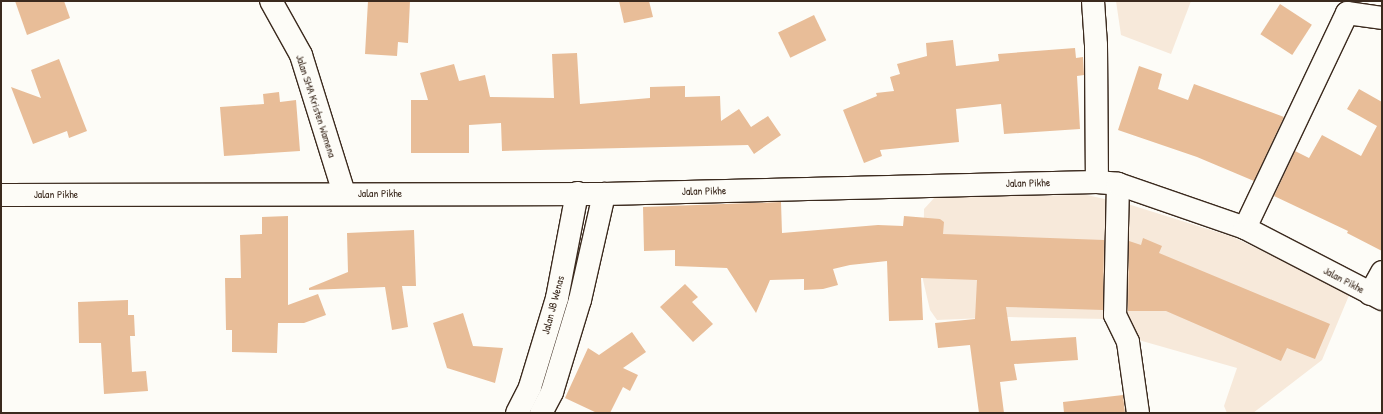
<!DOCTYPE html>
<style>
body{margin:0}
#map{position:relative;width:1383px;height:414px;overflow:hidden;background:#fdfcf7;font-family:"Patrick Hand",sans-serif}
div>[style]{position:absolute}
.built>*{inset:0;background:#f7e9da}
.building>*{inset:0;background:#e8bd98;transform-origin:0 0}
.roads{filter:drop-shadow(1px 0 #3b2a1e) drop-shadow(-1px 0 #3b2a1e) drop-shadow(0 1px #3b2a1e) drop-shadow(0 -1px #3b2a1e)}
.minor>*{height:22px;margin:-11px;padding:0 11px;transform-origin:11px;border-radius:11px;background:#fdfcf7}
.major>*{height:22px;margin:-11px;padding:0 11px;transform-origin:11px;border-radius:11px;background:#fdfcf7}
.highway>*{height:22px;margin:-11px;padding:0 11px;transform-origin:11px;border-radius:11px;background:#fdfcf7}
span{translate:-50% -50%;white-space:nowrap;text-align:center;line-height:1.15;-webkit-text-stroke:4px #fdfcf7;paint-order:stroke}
.street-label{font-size:11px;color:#3b2a1e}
.frame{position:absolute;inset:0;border:2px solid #3b2a1e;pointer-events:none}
</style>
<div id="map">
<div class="built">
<i style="clip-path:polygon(1116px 1px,1191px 1px,1171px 54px,1121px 35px)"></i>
<i style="clip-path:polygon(1087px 195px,1131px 205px,1233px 237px,1350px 293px,1322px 360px,1253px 413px,1227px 413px,1224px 406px,1237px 368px,1135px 339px,1106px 319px,1009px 317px,937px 320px,930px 310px,923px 280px,924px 209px,935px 197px)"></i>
</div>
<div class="building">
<i style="clip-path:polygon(15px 1px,64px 1px,70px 18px,27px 35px)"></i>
<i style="clip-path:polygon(368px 1px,410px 1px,408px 43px,398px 42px,397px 56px,365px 54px)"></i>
<i style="clip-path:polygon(619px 1px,649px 1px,653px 17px,624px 23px)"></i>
<i style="left:1280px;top:4px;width:38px;height:36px;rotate:33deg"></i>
<i style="left:814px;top:15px;width:28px;height:40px;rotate:64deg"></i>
<i style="clip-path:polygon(953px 40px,956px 66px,999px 61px,998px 54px,1075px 48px,1076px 58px,1083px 57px,1084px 75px,1077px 76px,1080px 129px,1004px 134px,1001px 104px,956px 109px,959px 142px,880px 150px,882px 156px,864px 163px,843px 110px,877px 96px,876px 93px,894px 91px,890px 77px,900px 74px,897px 64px,927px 56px,926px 43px)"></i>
<i style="clip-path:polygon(577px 53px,580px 104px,650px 98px,650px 87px,685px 86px,685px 97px,720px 96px,721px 121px,739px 109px,751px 127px,768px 116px,781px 135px,754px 154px,748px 145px,502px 151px,501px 123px,469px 125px,469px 153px,411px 153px,411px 100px,428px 100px,420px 73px,454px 64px,459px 81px,485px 75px,490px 97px,554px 98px,552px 54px)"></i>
<i style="clip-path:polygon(59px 59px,87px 131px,69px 138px,67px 131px,33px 144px,11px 87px,41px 98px,31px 70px)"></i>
<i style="clip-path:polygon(1139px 66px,1162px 74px,1158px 89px,1188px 100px,1194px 84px,1284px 117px,1254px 181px,1197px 157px,1118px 130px)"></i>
<i style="clip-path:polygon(1359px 89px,1382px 102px,1382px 251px,1347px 233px,1348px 231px,1274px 196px,1295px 151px,1309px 158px,1322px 135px,1361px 156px,1377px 126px,1347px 109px)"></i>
<i style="clip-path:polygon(279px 92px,280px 102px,296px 100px,300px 151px,224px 156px,220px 107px,264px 104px,263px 94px)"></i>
<i style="clip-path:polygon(781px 202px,782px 233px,878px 225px,903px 226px,904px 216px,940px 219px,944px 222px,943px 234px,1104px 240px,1103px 310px,1006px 307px,1011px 341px,1076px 337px,1078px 360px,1014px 364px,1017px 380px,1000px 382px,1004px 413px,979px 413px,970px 345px,938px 348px,935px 323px,975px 319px,977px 280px,921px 278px,923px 320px,889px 321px,887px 261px,850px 265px,833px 269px,838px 285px,823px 289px,804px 290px,804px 279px,770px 280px,756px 313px,727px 268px,675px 266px,675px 250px,644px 251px,643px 207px)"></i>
<i style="clip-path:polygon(288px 216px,288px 305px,318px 294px,326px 315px,304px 323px,278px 323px,277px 353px,232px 352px,232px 330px,226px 330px,225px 278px,241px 278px,240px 235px,262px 234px,262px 217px)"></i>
<i style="clip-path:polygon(414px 230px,416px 286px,402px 286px,408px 327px,392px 330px,385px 287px,309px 290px,309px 288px,348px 272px,347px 233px)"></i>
<i style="clip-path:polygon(1143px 238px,1162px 246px,1159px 253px,1330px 324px,1315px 359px,1287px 348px,1281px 361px,1166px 311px,1128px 311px,1129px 241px,1141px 245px)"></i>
<i style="clip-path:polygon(685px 284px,698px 297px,692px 302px,713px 324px,693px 342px,660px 307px)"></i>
<i style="clip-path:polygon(128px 300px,128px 315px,134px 315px,135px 336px,130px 336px,132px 372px,146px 371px,148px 391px,104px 394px,101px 343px,79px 343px,78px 302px)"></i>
<i style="clip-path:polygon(463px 313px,473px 346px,503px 348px,495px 383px,447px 368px,433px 323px)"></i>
<i style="clip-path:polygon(632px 332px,646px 352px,623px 368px,638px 375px,630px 391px,623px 387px,610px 413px,597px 413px,565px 398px,588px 348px,599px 355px)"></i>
<i style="clip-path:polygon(1123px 395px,1125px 413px,1064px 413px,1063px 402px)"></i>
</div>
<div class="roads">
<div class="minor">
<i style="left:271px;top:1px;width:62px;rotate:60.9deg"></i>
<i style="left:301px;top:55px;width:145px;rotate:72.7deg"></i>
<i style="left:1093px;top:1px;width:44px;rotate:86.1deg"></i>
<i style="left:1096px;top:45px;width:137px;rotate:89.6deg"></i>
<i style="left:1347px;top:13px;width:35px;rotate:8deg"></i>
<i style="left:1118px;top:184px;width:131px;rotate:91.3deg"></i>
<i style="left:1115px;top:315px;width:30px;rotate:64deg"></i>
<i style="left:1128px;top:342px;width:72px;rotate:82deg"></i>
<i style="left:1245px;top:228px;width:238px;rotate:-64.6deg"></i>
<i style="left:1370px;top:294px;width:25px;rotate:-61deg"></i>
</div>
<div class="major">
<i style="left:517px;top:413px;width:29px;rotate:-63deg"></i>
<i style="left:530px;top:387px;width:93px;rotate:-73.1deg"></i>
<i style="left:557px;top:298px;width:107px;rotate:-79.2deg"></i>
<i style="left:541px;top:413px;width:24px;rotate:-62deg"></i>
<i style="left:552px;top:392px;width:96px;rotate:-73.1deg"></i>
<i style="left:580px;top:300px;width:109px;rotate:-77.2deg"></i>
</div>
<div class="highway">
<i style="left:1px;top:195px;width:603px;rotate:-0.1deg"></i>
<i style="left:604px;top:194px;width:493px;rotate:-1.4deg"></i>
<i style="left:1097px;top:182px;width:21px;rotate:5deg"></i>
<i style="left:1118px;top:184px;width:134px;rotate:19.1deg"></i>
<i style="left:1245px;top:228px;width:154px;rotate:27.4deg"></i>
</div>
</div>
<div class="street-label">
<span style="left:316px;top:106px;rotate:72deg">Jalan SMA Kristen Wamena</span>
<span style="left:1028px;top:183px;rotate:-1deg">Jalan Pikhe</span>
<span style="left:704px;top:191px;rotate:-1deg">Jalan Pikhe</span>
<span style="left:380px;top:193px">Jalan Pikhe</span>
<span style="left:56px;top:194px">Jalan Pikhe</span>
<span style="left:1344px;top:280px;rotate:28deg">Jalan Pikhe</span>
<span style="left:553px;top:305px;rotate:-75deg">Jalan JB Wenas</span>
</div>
<div class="frame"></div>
</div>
